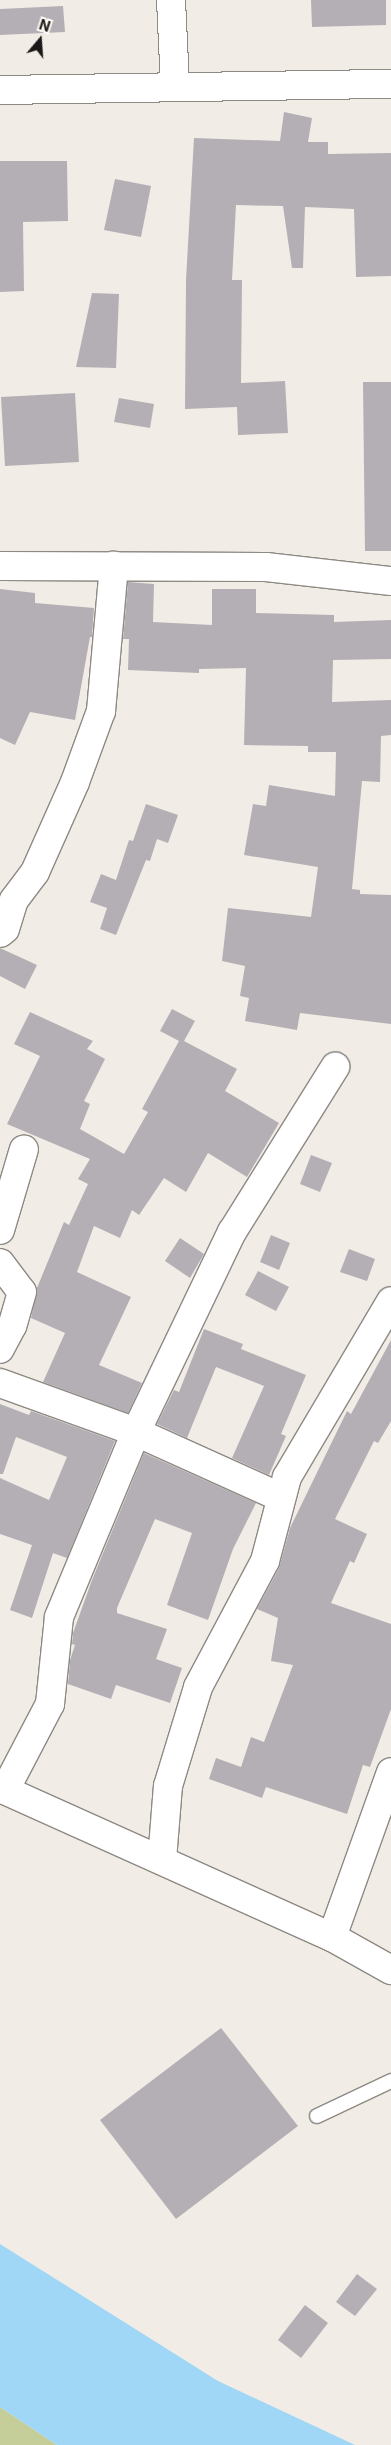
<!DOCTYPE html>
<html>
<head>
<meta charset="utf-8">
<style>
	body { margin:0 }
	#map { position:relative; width:391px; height:2445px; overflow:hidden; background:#f2ece6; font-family:Inter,sans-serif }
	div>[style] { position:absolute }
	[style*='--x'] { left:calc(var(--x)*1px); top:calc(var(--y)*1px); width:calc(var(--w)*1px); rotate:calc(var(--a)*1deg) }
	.green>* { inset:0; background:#c5cd98 }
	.water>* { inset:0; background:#a0d7f6 }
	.building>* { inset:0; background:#b4afb4 }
	.roads { filter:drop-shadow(1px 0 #8d8983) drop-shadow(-1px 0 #8d8983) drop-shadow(0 1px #8d8983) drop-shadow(0 -1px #8d8983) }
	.service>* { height:14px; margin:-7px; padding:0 7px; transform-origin:7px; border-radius:7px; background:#fff }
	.minor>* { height:28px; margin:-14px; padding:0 14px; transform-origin:14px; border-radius:14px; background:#fff }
	.tertiary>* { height:28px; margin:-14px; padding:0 14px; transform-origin:14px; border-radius:14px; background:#fff }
	.trunk>* { height:28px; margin:-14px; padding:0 14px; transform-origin:14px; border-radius:14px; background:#fff }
	span { translate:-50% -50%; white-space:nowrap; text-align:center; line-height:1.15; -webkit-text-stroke:4px #fffaf3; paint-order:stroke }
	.north { position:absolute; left:15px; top:15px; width:50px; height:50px; -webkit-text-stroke:4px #fffaf3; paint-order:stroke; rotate:18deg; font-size:14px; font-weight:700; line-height:20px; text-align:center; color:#191816 }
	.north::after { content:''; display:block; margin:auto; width:18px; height:22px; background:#191816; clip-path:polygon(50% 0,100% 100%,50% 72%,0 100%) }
</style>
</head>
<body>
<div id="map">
	<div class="green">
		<div style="clip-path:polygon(0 2407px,57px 2445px,0 2445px)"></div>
	</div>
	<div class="water">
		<div style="clip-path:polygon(0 2244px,218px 2381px,355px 2445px,57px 2445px,0 2407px)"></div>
	</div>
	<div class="building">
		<div style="clip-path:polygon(311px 0,386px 0,386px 25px,312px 27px)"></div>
		<div style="clip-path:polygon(63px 6px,65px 32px,0 35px,0 9px)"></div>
		<div style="clip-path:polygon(284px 112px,312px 118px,308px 142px,328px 142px,328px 154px,391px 153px,391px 276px,356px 277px,354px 209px,305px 207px,303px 268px,292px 268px,283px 206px,236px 205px,232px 280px,242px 280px,241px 383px,285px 381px,288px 433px,238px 435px,237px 407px,185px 409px,186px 280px,194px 138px,280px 141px)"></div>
		<div style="clip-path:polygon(0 161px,67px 161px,68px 221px,23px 222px,24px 291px,0 292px)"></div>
		<div style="clip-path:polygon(115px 179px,151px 186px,141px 237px,104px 230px)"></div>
		<div style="clip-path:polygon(92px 293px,119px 294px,116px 368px,76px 367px)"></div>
		<div style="clip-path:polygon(363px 382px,391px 382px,391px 551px,365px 551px)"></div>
		<div style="clip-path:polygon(75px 393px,79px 462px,5px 466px,1px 397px)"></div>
		<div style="clip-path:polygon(119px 398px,154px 404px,150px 428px,114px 422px)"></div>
		<div style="clip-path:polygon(128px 582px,154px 584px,153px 622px,212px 625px,212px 589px,256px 589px,256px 613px,334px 615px,334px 622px,391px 620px,391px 659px,333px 660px,332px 702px,391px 700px,391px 735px,381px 736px,380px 782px,362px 781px,352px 889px,360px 890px,360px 894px,391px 895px,391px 1024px,300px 1013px,297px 1030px,245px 1021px,249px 998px,240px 996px,245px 966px,222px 961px,228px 908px,311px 917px,318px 867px,244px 855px,253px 804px,266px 806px,269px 785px,335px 796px,336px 752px,308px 752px,308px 746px,244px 745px,246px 668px,199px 669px,199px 673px,128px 670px,129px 639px,123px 639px)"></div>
		<div style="clip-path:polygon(0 589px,35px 593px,35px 603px,94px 608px,92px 637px,90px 637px,75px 720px,30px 712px,15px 745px,0 738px)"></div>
		<div style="clip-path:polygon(146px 804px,178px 815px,168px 843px,157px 839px,150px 861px,146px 860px,116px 935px,100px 929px,107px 908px,90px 902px,101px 874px,116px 880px,129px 840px,133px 841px)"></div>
		<div style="clip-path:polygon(0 948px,37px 965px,25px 989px,0 976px)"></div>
		<div style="clip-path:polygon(172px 1009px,195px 1021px,184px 1041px,237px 1069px,225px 1091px,279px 1123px,247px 1177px,208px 1153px,186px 1192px,164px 1178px,139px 1215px,132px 1210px,120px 1238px,94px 1226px,77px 1272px,131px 1297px,99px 1365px,142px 1383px,128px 1413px,43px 1382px,65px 1333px,31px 1318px,37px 1288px,64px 1222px,69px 1225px,88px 1184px,78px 1179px,90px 1159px,7px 1124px,40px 1056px,14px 1044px,30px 1012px,93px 1041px,87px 1049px,105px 1059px,84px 1101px,90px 1104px,80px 1129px,124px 1154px,148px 1112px,142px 1109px,179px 1041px,160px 1031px)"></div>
		<div style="clip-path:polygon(311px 1155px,332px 1163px,320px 1192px,300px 1184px)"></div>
		<div style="clip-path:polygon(271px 1235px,290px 1243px,279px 1270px,260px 1262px)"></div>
		<div style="clip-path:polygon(180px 1238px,204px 1254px,190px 1278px,165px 1261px)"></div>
		<div style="clip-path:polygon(349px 1249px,375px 1259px,367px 1281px,340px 1272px)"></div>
		<div style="clip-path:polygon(258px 1271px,289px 1287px,276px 1311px,245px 1295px)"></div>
		<div style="clip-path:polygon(204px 1329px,243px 1344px,241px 1349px,306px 1375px,281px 1434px,286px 1436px,269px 1475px,232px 1458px,264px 1386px,216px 1367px,187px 1438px,157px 1424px,174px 1390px,179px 1392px)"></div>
		<div style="clip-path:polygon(391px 1340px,391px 1421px,378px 1443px,374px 1441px,335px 1519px,367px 1534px,354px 1563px,350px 1561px,331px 1603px,391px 1624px,391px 1709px,370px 1767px,363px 1765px,347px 1814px,266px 1787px,262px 1798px,209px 1779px,216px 1758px,241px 1767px,251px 1737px,264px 1742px,293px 1665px,271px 1661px,278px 1618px,257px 1609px,279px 1568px,290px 1528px,347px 1411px,351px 1414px)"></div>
		<div style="clip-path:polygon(0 1404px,29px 1415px,31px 1411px,115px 1441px,67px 1558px,53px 1553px,32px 1618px,10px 1610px,32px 1545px,0 1534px,0 1478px,49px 1500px,67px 1457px,16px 1437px,3px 1474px,0 1474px)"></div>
		<div style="clip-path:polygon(144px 1453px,256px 1503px,233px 1549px,208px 1620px,167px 1605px,192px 1533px,155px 1519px,117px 1608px,117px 1613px,167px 1629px,156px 1659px,182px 1668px,170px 1703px,116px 1685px,111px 1699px,68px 1684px,70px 1660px,75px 1645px,72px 1644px,73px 1633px,92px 1580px)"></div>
		<div style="clip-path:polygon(221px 2028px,298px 2126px,176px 2219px,100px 2120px)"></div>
		<div style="clip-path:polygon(357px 2274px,377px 2289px,355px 2316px,336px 2302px)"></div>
		<div style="clip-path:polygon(305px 2305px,328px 2323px,301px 2358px,278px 2340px)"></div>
	</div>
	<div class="roads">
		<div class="service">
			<div style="--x:317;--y:2116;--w:82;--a:-25.3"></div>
		</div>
		<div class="minor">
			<div style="--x:171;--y:0;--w:86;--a:87.3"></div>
			<div style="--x:0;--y:566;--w:266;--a:0.2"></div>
			<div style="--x:266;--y:567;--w:126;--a:6.4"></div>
			<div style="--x:0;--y:933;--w:6;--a:-39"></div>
			<div style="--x:5;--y:929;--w:30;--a:-73"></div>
			<div style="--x:14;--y:900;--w:35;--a:-53"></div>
			<div style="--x:35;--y:872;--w:98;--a:-66"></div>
			<div style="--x:75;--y:782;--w:76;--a:-69.9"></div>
			<div style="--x:101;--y:711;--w:146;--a:-84.9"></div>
			<div style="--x:0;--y:1230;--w:84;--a:-73.5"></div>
			<div style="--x:0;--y:1263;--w:36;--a:53"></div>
			<div style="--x:22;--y:1292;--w:35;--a:106"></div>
			<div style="--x:12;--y:1326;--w:26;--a:118"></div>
			<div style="--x:0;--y:1383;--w:145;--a:19.8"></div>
			<div style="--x:136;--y:1432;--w:158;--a:24.3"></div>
			<div style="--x:5;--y:1790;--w:97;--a:-62.4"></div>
			<div style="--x:50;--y:1704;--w:87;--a:-84.1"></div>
			<div style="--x:59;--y:1617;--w:200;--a:-67.4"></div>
			<div style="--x:136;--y:1432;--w:222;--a:-64.4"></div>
			<div style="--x:232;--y:1232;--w:195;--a:-58"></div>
			<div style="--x:162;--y:1860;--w:74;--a:-85.4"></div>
			<div style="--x:168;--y:1786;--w:103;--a:-73.1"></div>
			<div style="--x:198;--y:1687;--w:143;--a:-62"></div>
			<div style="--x:265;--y:1561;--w:87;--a:-75.3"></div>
			<div style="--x:287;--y:1477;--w:204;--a:-59.4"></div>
			<div style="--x:332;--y:1937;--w:175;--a:-70.3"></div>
		</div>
		<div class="tertiary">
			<div style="--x:0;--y:90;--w:391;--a:-0.9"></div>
		</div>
		<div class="trunk">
			<div style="--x:0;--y:1788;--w:364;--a:24.2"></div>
			<div style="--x:332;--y:1937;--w:68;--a:29.2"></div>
		</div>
	</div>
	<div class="north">N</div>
</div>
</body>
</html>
